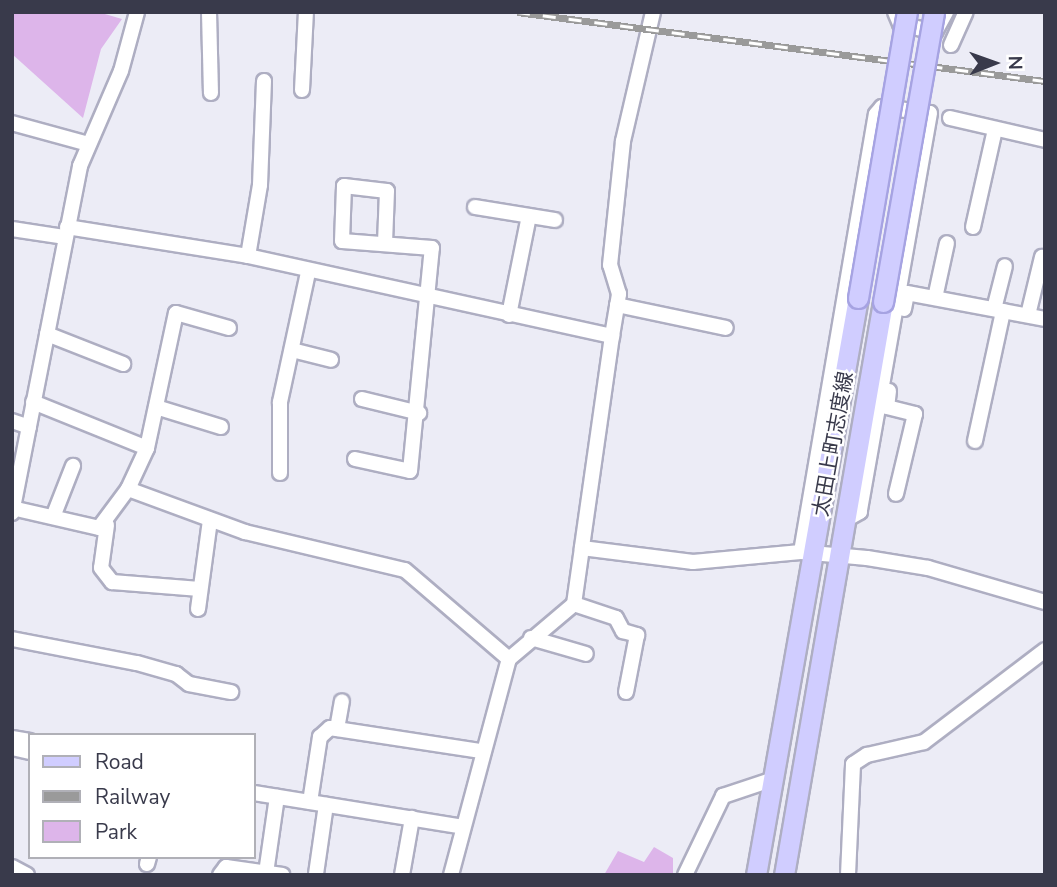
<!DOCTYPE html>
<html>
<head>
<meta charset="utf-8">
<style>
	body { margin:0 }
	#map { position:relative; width:1057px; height:887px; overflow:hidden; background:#ececf6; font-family:"Nunito Sans","Noto Sans JP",sans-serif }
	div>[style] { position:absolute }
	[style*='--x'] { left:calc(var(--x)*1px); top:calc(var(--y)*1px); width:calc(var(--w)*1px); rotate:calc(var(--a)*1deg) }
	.green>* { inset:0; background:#ddb5ea }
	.roads { filter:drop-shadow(2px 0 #aeaec2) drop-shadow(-2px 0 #aeaec2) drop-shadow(0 2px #aeaec2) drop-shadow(0 -2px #aeaec2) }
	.street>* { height:14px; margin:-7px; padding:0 7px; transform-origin:7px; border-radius:7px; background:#fff }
	.secondary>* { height:19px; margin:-9.5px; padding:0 9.5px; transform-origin:9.5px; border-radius:9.5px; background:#d0cdff }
	.rail>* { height:7px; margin-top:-3.5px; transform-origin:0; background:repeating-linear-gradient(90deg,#fff 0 13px,#9a9a9a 0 26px); box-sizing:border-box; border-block:2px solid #9a9a9a }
	.bridges { filter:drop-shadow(2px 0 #a6a3e2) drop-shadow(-2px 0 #a6a3e2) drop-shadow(0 2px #a6a3e2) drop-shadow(0 -2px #a6a3e2) }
	.secondary-bridge>* { height:19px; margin:-9.5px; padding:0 9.5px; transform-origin:9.5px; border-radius:9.5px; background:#d0cdff }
	span { translate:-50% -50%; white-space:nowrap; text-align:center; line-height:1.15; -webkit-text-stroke:5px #fff; paint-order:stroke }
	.street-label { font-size:21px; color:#393a4b }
	.frame { position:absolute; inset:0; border:14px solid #393a4b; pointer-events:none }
	.legend { position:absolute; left:28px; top:733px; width:228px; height:126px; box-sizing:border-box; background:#fff; border:2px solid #b0b0b7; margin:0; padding:9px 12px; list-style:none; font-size:21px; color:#393a4b }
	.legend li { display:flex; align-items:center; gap:14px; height:35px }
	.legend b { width:35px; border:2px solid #b0b0b7 }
	.north { position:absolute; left:959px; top:28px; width:70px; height:70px; -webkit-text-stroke:5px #fff; paint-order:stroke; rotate:89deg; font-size:19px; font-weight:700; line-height:28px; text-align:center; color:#393a4b }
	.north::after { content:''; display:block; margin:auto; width:24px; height:32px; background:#393a4b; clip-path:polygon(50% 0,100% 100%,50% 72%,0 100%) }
</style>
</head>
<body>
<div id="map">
	<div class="green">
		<div style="clip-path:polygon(12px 12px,98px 12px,122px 19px,101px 49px,83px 118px,12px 54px)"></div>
		<div style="clip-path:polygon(654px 847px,673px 858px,673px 875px,604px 875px,618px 851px,644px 862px)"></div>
	</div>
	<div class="roads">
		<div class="street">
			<div style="--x:209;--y:12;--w:81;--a:88.6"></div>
			<div style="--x:895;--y:12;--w:13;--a:67"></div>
			<div style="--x:900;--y:24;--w:36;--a:13"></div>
			<div style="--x:935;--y:32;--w:23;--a:-61"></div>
			<div style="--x:951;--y:45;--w:36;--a:-66"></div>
			<div style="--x:302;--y:90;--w:78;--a:-87.1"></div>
			<div style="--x:950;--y:118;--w:98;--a:13"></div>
			<div style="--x:12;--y:123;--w:79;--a:15.4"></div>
			<div style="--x:475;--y:207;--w:81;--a:9.2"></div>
			<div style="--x:67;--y:227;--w:183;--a:9.1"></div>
			<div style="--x:248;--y:256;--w:373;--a:12.4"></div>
			<div style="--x:612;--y:336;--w:214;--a:98.1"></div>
			<div style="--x:582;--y:548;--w:112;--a:7.2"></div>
			<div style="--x:693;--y:562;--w:108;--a:-5.3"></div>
			<div style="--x:801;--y:552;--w:66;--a:5.2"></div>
			<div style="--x:867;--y:558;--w:62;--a:9.3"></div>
			<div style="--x:928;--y:568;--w:122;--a:16.2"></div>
			<div style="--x:973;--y:227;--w:100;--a:-77.3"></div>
			<div style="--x:12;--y:229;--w:54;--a:8.6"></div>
			<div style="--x:248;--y:256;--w:72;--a:-80.4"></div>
			<div style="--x:260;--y:185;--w:104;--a:-87.8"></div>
			<div style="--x:935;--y:298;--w:56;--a:-77.7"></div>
			<div style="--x:617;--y:305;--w:111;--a:11.9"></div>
			<div style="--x:904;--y:309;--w:16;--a:-79"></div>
			<div style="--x:907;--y:293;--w:140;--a:10.7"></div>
			<div style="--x:994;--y:309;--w:44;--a:-75.7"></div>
			<div style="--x:509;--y:315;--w:101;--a:-78.6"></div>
			<div style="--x:1028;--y:315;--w:60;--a:-76.4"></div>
			<div style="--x:47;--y:334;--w:82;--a:21.5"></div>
			<div style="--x:612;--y:336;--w:43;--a:-80.5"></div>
			<div style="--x:619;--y:294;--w:30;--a:-107"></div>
			<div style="--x:610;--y:265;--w:125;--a:-84"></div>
			<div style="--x:623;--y:141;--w:132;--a:-76.9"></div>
			<div style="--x:296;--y:351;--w:36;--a:14"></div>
			<div style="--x:889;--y:391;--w:16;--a:97"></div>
			<div style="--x:887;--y:407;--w:29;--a:14"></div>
			<div style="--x:915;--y:414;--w:82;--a:103.4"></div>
			<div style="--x:362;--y:399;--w:59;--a:13.8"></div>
			<div style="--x:33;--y:402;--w:123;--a:22"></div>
			<div style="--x:156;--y:407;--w:68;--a:17.1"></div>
			<div style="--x:12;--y:421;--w:18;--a:19"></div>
			<div style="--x:975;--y:441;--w:133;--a:-77.8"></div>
			<div style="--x:355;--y:459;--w:56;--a:12.3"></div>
			<div style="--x:410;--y:471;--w:224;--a:-84.4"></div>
			<div style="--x:432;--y:248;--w:90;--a:-175.6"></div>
			<div style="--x:342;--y:241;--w:55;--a:-87.9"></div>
			<div style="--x:344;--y:186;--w:43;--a:6.6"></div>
			<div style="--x:387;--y:191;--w:51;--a:92.2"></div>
			<div style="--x:280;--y:473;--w:71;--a:-90"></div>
			<div style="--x:280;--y:402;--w:133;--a:-77.8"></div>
			<div style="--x:128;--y:489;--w:45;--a:-65.1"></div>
			<div style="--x:147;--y:448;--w:138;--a:-77.9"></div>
			<div style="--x:176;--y:313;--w:55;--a:15.8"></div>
			<div style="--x:12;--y:508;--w:89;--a:12.9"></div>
			<div style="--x:99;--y:528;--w:49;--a:-53.4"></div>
			<div style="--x:128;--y:489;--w:125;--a:20.2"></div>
			<div style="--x:245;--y:532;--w:164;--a:13.4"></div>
			<div style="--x:405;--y:570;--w:137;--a:40.6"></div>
			<div style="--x:12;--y:513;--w:354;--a:-78.9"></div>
			<div style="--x:80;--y:166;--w:103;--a:-66.7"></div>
			<div style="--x:121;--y:71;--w:61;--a:-74.8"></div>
			<div style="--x:53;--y:517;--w:55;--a:-68.6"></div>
			<div style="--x:107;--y:525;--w:43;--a:97.9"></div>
			<div style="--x:101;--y:568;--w:18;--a:52"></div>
			<div style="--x:112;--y:582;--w:88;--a:4.5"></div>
			<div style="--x:801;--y:552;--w:444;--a:-80.3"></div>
			<div style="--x:876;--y:114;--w:9;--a:-49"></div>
			<div style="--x:882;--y:107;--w:48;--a:7.1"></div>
			<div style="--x:930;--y:113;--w:405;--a:100"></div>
			<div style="--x:860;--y:512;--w:18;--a:151"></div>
			<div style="--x:574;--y:604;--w:44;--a:18.4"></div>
			<div style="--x:616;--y:618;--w:15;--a:62"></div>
			<div style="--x:623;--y:631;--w:15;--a:16"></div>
			<div style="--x:637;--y:635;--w:58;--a:100.9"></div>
			<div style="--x:198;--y:609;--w:90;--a:-82.3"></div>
			<div style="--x:531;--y:638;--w:57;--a:16.2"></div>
			<div style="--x:12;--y:639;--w:127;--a:10.9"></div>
			<div style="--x:137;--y:663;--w:41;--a:15.8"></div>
			<div style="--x:176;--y:674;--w:16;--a:38"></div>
			<div style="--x:189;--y:684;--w:43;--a:10.8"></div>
			<div style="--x:337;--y:729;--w:28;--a:-80"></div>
			<div style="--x:12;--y:738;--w:18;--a:9"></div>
			<div style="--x:12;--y:748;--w:18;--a:13"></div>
			<div style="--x:254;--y:793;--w:212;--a:9.2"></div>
			<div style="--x:310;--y:802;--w:66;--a:-81.3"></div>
			<div style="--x:320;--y:737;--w:13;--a:-42"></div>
			<div style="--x:330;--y:728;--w:153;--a:8.7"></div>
			<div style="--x:147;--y:864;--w:7;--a:-74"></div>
			<div style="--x:12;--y:867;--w:17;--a:28"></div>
			<div style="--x:266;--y:873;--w:77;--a:-81.8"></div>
			<div style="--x:316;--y:874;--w:70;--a:-81.8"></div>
			<div style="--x:220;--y:875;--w:10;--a:-53"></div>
			<div style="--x:226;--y:867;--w:57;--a:8.1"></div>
			<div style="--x:402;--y:875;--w:58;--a:-80"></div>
			<div style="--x:451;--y:875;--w:224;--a:-75"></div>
			<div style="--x:509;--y:659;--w:85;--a:-40.2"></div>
			<div style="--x:574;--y:604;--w:57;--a:-81.9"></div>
			<div style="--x:685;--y:875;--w:88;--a:-64.3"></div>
			<div style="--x:723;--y:796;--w:54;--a:-18.4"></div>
			<div style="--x:848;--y:875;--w:111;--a:-87.4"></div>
			<div style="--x:853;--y:764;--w:17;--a:-33"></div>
			<div style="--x:867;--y:755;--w:58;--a:-12.8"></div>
			<div style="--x:924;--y:742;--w:152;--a:-37.2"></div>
		</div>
		<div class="secondary">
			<div style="--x:756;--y:875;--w:586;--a:-79.98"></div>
			<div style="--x:784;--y:875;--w:581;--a:-80.2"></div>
		</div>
	</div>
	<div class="rail">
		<div style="--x:517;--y:12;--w:532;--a:7.45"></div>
	</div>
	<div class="bridges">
		<div class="secondary-bridge">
			<div style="--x:858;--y:298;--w:290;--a:-80.3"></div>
			<div style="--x:883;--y:302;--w:294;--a:-80"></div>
		</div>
	</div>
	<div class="street-label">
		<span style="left:833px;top:444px;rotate:-80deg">太田上町志度線</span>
	</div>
	<div class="frame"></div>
	<ul class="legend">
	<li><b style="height:9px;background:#d0cdff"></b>Road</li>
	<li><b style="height:9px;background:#9a9a9a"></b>Railway</li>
	<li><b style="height:19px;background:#ddb5ea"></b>Park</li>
	</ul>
	<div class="north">N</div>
</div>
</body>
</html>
